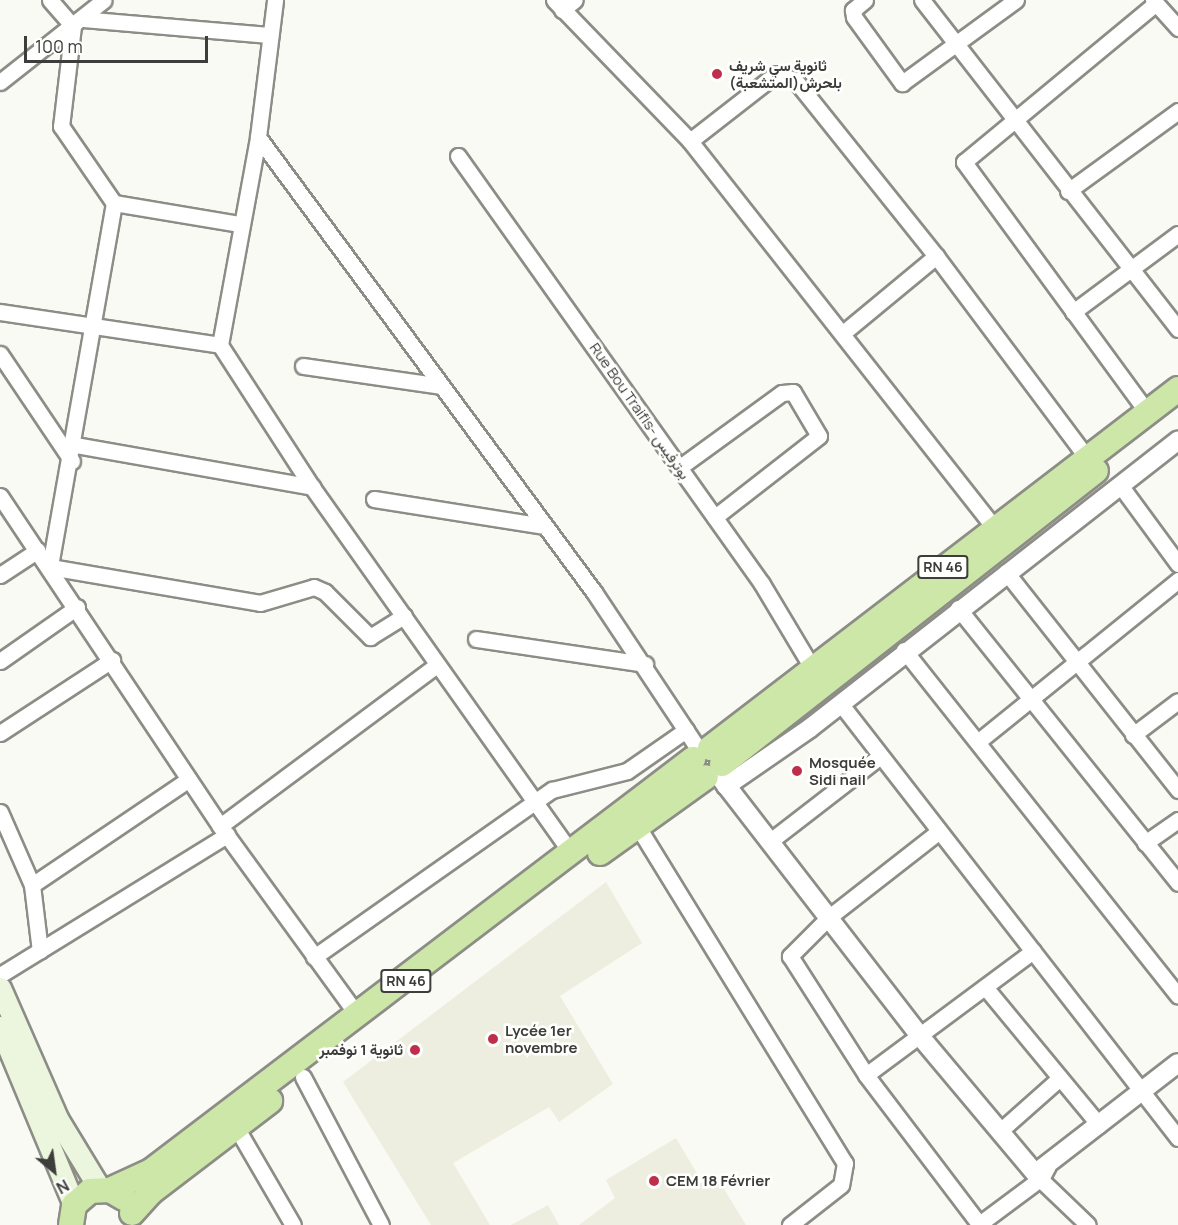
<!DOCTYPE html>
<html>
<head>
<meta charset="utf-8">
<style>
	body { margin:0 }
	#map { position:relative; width:1178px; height:1225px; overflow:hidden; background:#f9faf3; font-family:Manrope,Vazirmatn,sans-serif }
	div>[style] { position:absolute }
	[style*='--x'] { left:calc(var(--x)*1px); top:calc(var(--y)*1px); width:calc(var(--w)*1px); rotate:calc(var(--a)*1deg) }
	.built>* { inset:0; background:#edeee0 }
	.roads { filter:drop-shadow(2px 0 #8d8d87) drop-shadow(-2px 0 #8d8d87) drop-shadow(0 2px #8d8d87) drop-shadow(0 -2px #8d8d87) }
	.minor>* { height:15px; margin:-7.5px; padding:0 7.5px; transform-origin:7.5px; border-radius:7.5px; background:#fff }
	.tertiary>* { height:18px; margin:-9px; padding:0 9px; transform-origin:9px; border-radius:9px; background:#fff }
	.secondary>* { height:21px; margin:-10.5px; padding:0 10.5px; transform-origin:10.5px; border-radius:10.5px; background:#ecf6de }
	.trunk>* { height:24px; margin:-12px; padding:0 12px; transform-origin:12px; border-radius:12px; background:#cce7a8 }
	.dots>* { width:16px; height:16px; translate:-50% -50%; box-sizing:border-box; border:3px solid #fffffe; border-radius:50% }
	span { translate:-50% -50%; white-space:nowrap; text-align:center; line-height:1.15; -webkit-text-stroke:5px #fffffe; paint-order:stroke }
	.shield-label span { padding:2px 4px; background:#fffffe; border:2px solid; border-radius:4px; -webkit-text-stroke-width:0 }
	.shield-label { font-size:14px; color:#3d3d3b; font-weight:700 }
	.poi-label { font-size:15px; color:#3d3d3b; font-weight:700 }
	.left { translate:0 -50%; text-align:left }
	.right { translate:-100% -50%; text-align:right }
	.street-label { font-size:15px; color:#3d3d3b }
	.north { position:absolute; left:24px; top:1141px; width:60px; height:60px; -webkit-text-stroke:4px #fffffe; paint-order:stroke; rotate:151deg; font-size:16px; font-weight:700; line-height:24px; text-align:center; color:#3d3d3b }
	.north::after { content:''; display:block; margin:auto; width:21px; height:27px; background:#3d3d3b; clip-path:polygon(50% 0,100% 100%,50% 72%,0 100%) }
	.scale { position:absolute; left:24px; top:36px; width:184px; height:27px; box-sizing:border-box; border:3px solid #3d3d3b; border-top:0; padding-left:8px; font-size:18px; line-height:21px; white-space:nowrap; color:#3d3d3b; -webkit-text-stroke:4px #fffffe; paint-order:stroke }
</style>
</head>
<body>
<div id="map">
	<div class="built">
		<div style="clip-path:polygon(606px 882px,642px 943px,560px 996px,613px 1084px,559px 1122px,549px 1107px,453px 1163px,490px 1225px,431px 1225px,343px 1082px)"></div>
		<div style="clip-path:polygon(676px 1138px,702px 1182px,715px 1174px,746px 1225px,579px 1225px,615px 1198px,606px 1180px)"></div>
		<div style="clip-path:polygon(548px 1205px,559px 1225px,511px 1225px)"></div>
	</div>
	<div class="roads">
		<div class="minor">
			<div style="--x:50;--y:0;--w:35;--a:49"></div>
			<div style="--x:73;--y:26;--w:101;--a:96.8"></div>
			<div style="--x:61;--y:126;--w:93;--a:55.5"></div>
			<div style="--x:114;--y:203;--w:128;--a:9.5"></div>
			<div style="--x:554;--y:0;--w:196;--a:46"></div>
			<div style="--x:690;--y:141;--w:491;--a:51.8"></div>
			<div style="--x:865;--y:0;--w:16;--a:140"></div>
			<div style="--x:853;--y:10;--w:7;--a:82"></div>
			<div style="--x:854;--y:17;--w:82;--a:54"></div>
			<div style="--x:902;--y:83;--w:141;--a:-36.1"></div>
			<div style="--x:922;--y:0;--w:417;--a:52.1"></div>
			<div style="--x:1153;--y:0;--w:38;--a:48"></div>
			<div style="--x:562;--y:10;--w:16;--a:-38"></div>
			<div style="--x:82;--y:19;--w:189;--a:4.9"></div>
			<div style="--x:0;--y:82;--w:132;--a:-38.3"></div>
			<div style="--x:258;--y:137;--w:566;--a:53.56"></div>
			<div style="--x:594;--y:592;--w:190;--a:56.4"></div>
			<div style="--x:690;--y:141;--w:109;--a:-37.9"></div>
			<div style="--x:776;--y:74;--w:20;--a:18"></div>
			<div style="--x:795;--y:80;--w:226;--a:51.3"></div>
			<div style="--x:936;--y:256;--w:252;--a:53.2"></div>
			<div style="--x:458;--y:156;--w:525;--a:54.61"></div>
			<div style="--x:762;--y:584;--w:101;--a:59.1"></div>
			<div style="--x:1068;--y:191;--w:136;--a:-36"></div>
			<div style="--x:114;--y:203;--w:370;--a:100"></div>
			<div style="--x:50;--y:567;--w:213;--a:9.7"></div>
			<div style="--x:260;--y:603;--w:56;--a:-16.5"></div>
			<div style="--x:314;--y:587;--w:12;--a:24"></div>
			<div style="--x:325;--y:592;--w:64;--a:45"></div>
			<div style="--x:370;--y:637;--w:40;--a:-32"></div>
			<div style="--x:0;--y:312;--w:222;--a:8.5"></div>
			<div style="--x:220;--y:345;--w:169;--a:57.1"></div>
			<div style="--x:312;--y:487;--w:450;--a:54.7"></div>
			<div style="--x:1073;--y:312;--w:131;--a:-36.6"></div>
			<div style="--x:843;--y:333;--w:121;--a:-39.6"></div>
			<div style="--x:220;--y:345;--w:211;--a:-79.6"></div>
			<div style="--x:258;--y:137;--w:138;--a:-82.9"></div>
			<div style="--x:0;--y:354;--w:129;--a:56.1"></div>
			<div style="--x:303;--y:366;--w:140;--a:8.2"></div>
			<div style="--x:1147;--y:412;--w:310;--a:-126.2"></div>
			<div style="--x:964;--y:162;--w:249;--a:-39.6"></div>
			<div style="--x:75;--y:445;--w:241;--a:10"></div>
			<div style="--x:680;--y:467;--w:126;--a:-36"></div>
			<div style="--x:782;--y:393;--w:11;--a:-5"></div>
			<div style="--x:793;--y:392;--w:51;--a:59.4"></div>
			<div style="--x:819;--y:436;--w:132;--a:142.1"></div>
			<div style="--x:1120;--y:485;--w:98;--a:53.7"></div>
			<div style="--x:0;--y:496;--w:397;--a:56.3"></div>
			<div style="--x:220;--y:826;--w:236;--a:54"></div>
			<div style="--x:374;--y:499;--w:173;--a:9"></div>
			<div style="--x:1006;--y:572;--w:278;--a:51.7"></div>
			<div style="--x:0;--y:575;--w:45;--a:-33.3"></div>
			<div style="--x:958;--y:608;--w:352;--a:51.3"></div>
			<div style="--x:476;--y:639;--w:171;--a:8.4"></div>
			<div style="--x:904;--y:650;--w:441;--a:51.6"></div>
			<div style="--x:0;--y:661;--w:94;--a:-35"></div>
			<div style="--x:840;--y:703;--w:551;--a:52.15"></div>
			<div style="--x:0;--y:733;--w:134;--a:-33.1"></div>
			<div style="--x:1133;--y:735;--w:56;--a:-37.1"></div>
			<div style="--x:980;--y:740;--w:255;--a:-38.9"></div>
			<div style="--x:0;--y:812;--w:80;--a:66.3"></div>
			<div style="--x:32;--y:885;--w:66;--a:83.1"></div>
			<div style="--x:220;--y:826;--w:270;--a:-36.6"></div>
			<div style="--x:638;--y:827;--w:395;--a:58.4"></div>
			<div style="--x:845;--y:1163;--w:22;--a:100"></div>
			<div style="--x:841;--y:1185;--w:65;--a:141.9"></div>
			<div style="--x:938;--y:832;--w:140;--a:142"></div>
			<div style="--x:828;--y:918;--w:54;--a:135"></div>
			<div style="--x:790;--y:956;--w:141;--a:57.4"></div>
			<div style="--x:866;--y:1075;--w:188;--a:52.8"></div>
			<div style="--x:769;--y:842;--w:139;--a:-37.7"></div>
			<div style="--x:1145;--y:843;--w:40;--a:-34.9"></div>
			<div style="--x:32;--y:885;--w:189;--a:-34"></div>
			<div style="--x:314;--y:957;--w:291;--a:-35.1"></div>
			<div style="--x:552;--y:790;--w:77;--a:-14.2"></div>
			<div style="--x:627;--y:771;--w:72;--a:-34.8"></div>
			<div style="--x:0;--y:975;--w:267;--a:-31.7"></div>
			<div style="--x:985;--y:987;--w:179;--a:50.4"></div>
			<div style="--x:866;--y:1075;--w:208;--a:-36.6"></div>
			<div style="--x:303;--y:1077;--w:167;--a:62.2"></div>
			<div style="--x:236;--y:1127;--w:113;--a:59.8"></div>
			<div style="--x:1000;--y:1131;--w:80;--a:-41.5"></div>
			<div style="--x:978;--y:1225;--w:77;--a:-36.6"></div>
			<div style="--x:1040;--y:1179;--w:66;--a:43.8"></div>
		</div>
		<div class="tertiary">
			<div style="--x:719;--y:776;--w:327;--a:52.3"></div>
			<div style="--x:919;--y:1035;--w:188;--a:50"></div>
			<div style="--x:1040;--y:1179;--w:15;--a:-62"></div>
			<div style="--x:726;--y:786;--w:102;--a:-34.6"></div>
			<div style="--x:810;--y:728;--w:467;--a:-38"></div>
			<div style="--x:1037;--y:1172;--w:178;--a:-37.7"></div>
		</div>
		<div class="secondary">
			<div style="--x:0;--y:988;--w:144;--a:66.3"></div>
			<div style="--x:58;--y:1120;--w:81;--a:58.7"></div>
			<div style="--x:0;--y:1027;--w:193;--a:67.4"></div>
		</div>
		<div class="trunk">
			<div style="--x:710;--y:748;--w:590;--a:-37.49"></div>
			<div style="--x:722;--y:764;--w:475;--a:-38.1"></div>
			<div style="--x:600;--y:853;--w:130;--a:-35.6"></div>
			<div style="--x:110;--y:1190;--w:45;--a:-24.9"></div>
			<div style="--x:151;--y:1171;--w:681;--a:-37.24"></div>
			<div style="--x:132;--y:1213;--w:28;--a:-48"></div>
			<div style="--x:151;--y:1192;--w:150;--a:-37.4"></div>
			<div style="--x:71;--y:1225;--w:20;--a:-81"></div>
			<div style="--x:74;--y:1205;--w:21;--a:-41"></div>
			<div style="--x:90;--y:1191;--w:20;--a:-3"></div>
			<div style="--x:110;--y:1190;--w:16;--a:30"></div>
		</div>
	</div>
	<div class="dots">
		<div style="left:717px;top:74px;background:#bf2f4c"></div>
		<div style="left:797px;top:771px;background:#bf2f4c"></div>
		<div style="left:493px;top:1039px;background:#bf2f4c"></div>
		<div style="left:415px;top:1050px;background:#bf2f4c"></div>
		<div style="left:654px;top:1181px;background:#bf2f4c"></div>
	</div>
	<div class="shield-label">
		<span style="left:943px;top:567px">RN 46</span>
		<span style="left:406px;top:981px">RN 46</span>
	</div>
	<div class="poi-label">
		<span class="left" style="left:729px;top:74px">ثانوية سي شريف<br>بلحرش(المتشعبة)</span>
		<span class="left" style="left:809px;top:771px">Mosquée<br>Sidi nail</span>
		<span class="left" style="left:505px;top:1039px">Lycée 1er<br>novembre</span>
		<span class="right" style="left:403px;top:1050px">ثانوية 1 نوفمبر</span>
		<span class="left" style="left:666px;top:1181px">CEM 18 Février</span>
	</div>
	<div class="street-label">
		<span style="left:640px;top:411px;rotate:55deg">Rue Bou Traifis- بوترفيس</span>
	</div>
	<div class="north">N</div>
	<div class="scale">100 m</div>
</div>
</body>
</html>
